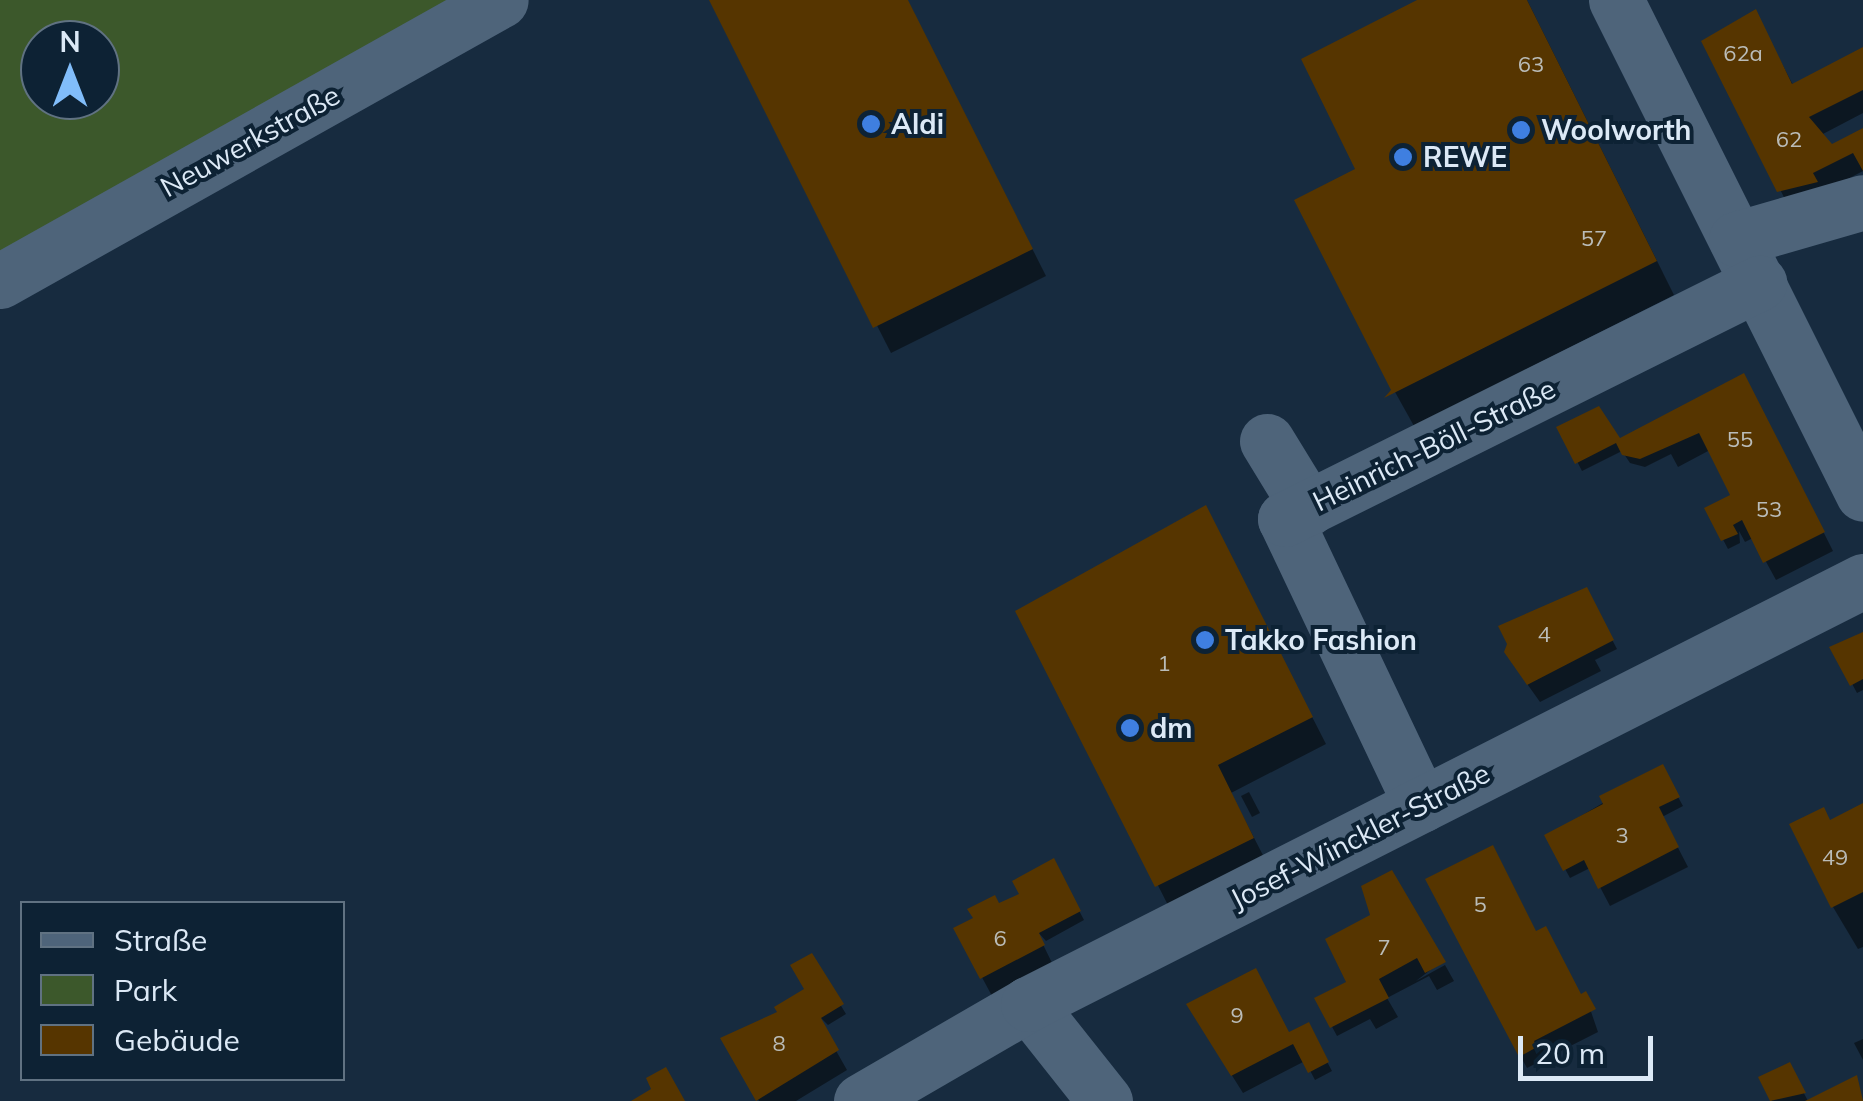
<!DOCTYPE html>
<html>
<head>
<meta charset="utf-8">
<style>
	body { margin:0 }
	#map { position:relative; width:1863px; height:1101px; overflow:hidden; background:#172b3f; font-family:Mulish,sans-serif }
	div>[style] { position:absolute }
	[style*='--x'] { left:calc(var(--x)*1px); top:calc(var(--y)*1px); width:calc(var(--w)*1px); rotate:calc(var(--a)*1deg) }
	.green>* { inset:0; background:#3c582b }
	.shadow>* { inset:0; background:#0007 }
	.building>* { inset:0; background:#563500 }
	.minor>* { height:55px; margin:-27.5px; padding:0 27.5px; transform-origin:27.5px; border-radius:27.5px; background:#4e647a }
	.dots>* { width:28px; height:28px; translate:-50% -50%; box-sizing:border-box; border:5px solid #0d2234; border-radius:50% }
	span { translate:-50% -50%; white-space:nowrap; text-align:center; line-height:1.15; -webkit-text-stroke:8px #0d2234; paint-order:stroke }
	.number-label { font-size:22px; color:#babcb8 }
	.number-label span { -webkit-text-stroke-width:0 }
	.poi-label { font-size:28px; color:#dce9f6; font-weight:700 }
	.left { translate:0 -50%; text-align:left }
	.street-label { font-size:28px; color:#dce9f6 }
	.legend { position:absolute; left:20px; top:901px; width:325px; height:180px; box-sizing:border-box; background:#0d2234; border:2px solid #607282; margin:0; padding:12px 18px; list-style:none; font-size:30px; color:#dce9f6 }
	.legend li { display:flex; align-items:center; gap:20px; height:50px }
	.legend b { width:50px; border:2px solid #607282 }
	.north { position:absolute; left:20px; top:20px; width:100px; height:100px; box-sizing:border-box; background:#0d2234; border:2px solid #607282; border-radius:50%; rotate:0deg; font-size:28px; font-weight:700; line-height:40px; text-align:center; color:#dce9f6 }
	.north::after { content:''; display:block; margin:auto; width:35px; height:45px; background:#81bdfa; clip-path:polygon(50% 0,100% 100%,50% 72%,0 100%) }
	.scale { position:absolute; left:1518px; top:1036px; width:135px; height:45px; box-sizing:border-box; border:5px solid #dce9f6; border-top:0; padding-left:12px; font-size:30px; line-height:35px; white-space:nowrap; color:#dce9f6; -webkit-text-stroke:8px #0d2234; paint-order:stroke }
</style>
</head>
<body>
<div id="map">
	<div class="green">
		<div style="clip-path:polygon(evenodd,0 0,501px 0,0 281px,0 0,40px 40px,100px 40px,100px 100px,40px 100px,40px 40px)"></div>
	</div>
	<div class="shadow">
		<div style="clip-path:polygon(711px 0,907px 0,1046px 276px,891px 353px)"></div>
		<div style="clip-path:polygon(1423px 0,1527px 0,1674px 295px,1414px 426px,1395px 392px,1359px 170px)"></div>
		<div style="clip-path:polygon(1755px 12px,1793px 85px,1863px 50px,1863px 113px,1821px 135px,1831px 147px,1863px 130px,1863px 171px,1790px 209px,1704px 41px)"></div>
		<div style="clip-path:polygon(1754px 394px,1833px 551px,1776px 580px,1753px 538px,1745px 542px,1739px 531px,1740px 543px,1728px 549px,1707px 509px,1733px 496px,1710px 450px,1678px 467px,1671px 454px,1645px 467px,1630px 463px,1622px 451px,1582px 471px,1560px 428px,1620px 441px)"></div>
		<div style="clip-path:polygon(1205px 508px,1326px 744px,1231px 793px,1268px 865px,1172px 913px,1019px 612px)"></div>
		<div style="clip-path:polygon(1586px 590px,1617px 649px,1595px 660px,1601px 671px,1540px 702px,1518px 671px)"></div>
		<div style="clip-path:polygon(1863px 634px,1863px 690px,1857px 693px,1833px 648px)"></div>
		<div style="clip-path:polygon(1662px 768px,1683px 806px,1662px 817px,1688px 867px,1610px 906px,1590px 868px,1570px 878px,1547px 836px)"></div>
		<div style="clip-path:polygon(1249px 792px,1260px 813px,1252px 817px,1241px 796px)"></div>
		<div style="clip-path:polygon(1863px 806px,1863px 947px,1858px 949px,1833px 907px,1830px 822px)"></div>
		<div style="clip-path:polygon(1053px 861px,1084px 920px,1046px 941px,1036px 930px,1053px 965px,992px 996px,956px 929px,999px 906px,1031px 912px)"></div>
		<div style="clip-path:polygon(1536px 934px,1581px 997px,1585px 994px,1598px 1032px,1527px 1068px,1517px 1050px)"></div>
		<div style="clip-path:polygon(1328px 940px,1442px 961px,1416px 981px,1445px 965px,1454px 981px,1437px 990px,1429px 976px,1387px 998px,1398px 1017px,1376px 1029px,1370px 1019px,1337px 1036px,1317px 999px,1360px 1012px)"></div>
		<div style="clip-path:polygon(811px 956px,846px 1014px,828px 1025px,813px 1010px,847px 1070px,796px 1101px,759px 1101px,723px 1039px,780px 1013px,807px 990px)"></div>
		<div style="clip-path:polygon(1199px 1023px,1289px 1035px,1308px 1026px,1332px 1071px,1315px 1080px,1305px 1061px,1243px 1093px)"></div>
		<div style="clip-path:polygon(1863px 1039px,1863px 1060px,1854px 1043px)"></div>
		<div style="clip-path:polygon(1789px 1065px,1808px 1101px,1772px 1101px,1761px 1079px)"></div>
	</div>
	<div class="building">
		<div style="clip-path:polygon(709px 0,908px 0,1033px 249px,873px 328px)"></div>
		<div style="clip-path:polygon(1417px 0,1527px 0,1657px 261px,1384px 398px,1391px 390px,1294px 200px,1355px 169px,1301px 59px)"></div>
		<div style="clip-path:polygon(1756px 9px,1792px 84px,1863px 47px,1863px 90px,1809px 117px,1832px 144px,1863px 128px,1863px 171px,1853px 153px,1813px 173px,1818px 182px,1777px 192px,1701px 41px)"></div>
		<div style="clip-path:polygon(1744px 373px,1825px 532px,1763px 563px,1742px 520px,1733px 525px,1738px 534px,1721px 541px,1704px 508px,1730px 495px,1699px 433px,1640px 459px,1622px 455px,1616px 443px,1575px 464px,1556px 427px,1599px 406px,1620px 438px)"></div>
		<div style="clip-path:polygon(1206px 505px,1313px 717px,1218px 765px,1254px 838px,1155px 887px,1015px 611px)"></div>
		<div style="clip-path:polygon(1587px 587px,1614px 640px,1527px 685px,1504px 652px,1507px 644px,1498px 626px)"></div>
		<div style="clip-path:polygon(1863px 632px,1863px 679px,1850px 686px,1829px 647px)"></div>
		<div style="clip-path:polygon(1663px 764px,1680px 797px,1659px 807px,1679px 847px,1598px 889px,1584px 860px,1563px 871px,1544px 835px,1603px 804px,1599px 796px)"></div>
		<div style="clip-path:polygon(1863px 803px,1863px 892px,1831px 908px,1789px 824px,1824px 807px,1830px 820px)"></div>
		<div style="clip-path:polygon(1493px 845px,1536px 931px,1546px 926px,1581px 994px,1586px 991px,1596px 1009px,1534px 1041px,1537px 1047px,1519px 1057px,1425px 879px)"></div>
		<div style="clip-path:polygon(1054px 858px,1081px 911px,1039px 933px,1045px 945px,980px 979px,953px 928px,973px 918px,967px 909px,995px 895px,999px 903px,1019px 894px,1012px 881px)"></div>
		<div style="clip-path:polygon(1392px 870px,1446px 962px,1425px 973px,1417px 958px,1379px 979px,1389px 998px,1330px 1028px,1314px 998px,1346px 982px,1325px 939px,1370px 915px,1361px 886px)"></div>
		<div style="clip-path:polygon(812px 953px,844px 1004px,821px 1018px,839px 1050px,756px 1101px,720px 1038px,777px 1012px,774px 1007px,804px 989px,790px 965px)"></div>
		<div style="clip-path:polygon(1256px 968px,1289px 1032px,1309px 1022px,1329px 1062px,1308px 1073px,1293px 1044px,1231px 1076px,1186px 1004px)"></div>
		<div style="clip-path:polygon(1790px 1062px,1806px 1093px,1770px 1101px,1758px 1077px)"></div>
		<div style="clip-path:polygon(666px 1067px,685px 1101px,631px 1101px,651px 1089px,646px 1078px)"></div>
		<div style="clip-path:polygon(1857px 1075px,1863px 1101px,1805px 1101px)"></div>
	</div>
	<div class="minor">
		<div style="--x:1616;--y:0;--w:552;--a:63.43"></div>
		<div style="--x:1736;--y:239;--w:132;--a:-16.2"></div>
		<div style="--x:0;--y:281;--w:574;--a:-29.29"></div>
		<div style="--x:1267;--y:441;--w:79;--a:58.5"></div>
		<div style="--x:1421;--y:805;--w:317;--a:-115.4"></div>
		<div style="--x:1285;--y:519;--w:530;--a:-26.47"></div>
		<div style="--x:1028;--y:1004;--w:124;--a:51.6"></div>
		<div style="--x:861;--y:1101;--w:193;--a:-30.1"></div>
		<div style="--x:1028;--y:1004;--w:936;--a:-26.87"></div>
	</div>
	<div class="dots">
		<div style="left:871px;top:124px;background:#3f7fe0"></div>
		<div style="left:1521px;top:130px;background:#3f7fe0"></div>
		<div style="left:1403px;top:157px;background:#3f7fe0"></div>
		<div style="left:1205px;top:640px;background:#3f7fe0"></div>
		<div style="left:1130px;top:728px;background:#3f7fe0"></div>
	</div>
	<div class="number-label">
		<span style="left:1743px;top:54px">62a</span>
		<span style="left:1531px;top:65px">63</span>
		<span style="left:1789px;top:140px">62</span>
		<span style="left:1594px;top:239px">57</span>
		<span style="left:1740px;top:440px">55</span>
		<span style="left:1769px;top:510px">53</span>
		<span style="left:1544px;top:635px">4</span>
		<span style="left:1164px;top:664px">1</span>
		<span style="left:1622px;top:836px">3</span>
		<span style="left:1835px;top:858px">49</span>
		<span style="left:1480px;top:905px">5</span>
		<span style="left:1000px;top:939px">6</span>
		<span style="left:1384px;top:948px">7</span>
		<span style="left:1237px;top:1016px">9</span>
		<span style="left:779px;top:1044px">8</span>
	</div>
	<div class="poi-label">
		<span class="left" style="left:891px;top:124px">Aldi</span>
		<span class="left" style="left:1541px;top:130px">Woolworth</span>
		<span class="left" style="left:1423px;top:157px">REWE</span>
		<span class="left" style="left:1225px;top:640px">Takko Fashion</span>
		<span class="left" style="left:1150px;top:728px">dm</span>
	</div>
	<div class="street-label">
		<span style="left:250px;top:141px;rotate:-29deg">Neuwerkstraße</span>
		<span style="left:1434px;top:445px;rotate:-26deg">Heinrich-Böll-Straße</span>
		<span style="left:1360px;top:836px;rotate:-27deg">Josef-Winckler-Straße</span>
	</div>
	<ul class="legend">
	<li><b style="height:12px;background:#4e647a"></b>Straße</li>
	<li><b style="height:28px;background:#3c582b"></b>Park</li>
	<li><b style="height:28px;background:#563500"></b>Gebäude</li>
	</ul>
	<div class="north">N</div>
	<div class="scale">20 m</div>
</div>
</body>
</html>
